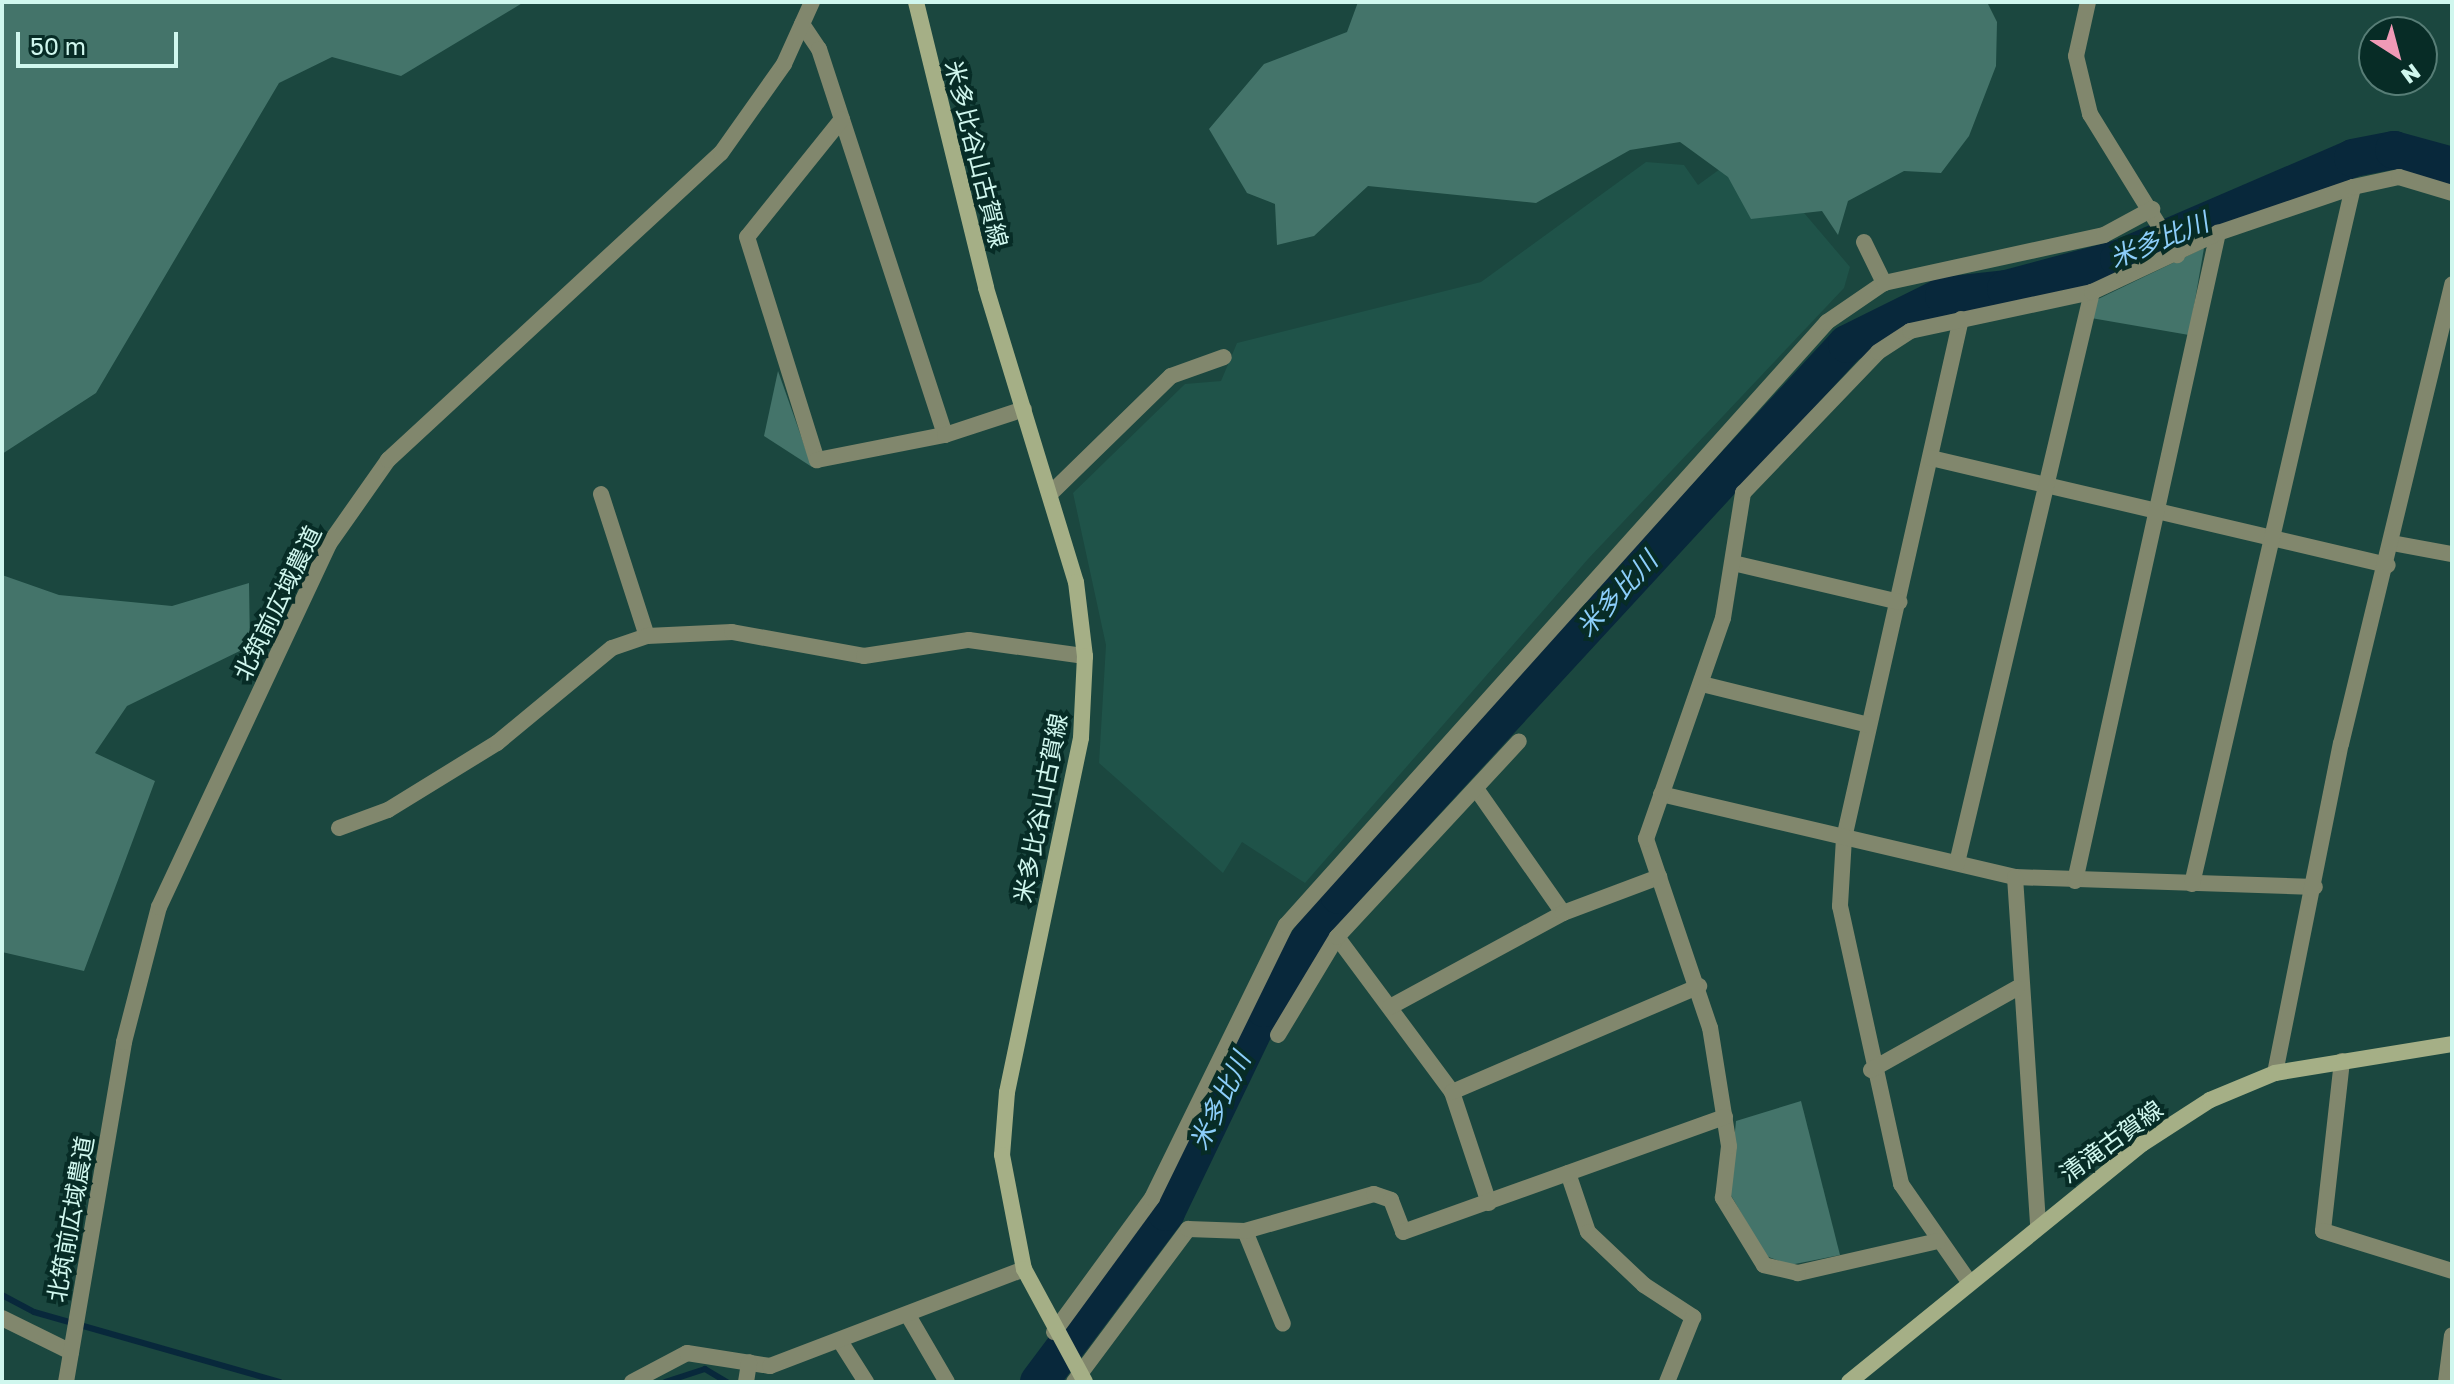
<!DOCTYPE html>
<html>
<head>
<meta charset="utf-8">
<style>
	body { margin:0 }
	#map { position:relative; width:2454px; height:1384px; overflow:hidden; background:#1b473f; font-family:"Golos Text","Noto Sans JP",sans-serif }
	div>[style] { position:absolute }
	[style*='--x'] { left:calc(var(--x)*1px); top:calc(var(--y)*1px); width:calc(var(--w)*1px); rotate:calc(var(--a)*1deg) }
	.built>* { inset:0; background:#1f5349 }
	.green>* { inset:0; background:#44746a }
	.stream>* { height:6px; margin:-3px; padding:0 3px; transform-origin:3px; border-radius:3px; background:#08283b }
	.river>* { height:38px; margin:-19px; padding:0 19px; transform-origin:19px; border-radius:19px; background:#08283b }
	.minor>* { height:16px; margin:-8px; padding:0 8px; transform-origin:8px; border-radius:8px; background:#81876d }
	.tertiary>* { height:16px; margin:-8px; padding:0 8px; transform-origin:8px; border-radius:8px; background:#81876d }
	.secondary>* { height:16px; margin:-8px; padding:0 8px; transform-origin:8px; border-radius:8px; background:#a5af86 }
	span { translate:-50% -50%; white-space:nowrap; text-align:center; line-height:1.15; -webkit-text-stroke:8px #072c26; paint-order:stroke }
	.street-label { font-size:24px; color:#d0f7ee }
	.water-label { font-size:26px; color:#8ccefa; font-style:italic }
	.frame { position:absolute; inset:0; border:4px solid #d0f7ee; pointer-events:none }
	.north { position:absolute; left:2358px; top:16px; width:80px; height:80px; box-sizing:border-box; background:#072c26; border:2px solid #577d76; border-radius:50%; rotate:144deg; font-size:22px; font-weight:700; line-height:32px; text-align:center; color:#d0f7ee }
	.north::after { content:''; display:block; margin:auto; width:28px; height:36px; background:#f09ab6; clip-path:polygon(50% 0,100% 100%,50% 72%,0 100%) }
	.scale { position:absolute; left:16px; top:32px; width:162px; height:36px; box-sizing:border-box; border:4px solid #d0f7ee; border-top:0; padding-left:10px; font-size:24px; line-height:28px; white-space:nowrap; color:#d0f7ee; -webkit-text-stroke:6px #072c26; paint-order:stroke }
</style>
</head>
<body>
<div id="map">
	<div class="built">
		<div style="clip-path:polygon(1749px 148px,1850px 267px,1844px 288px,1588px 559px,1305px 883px,1242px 842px,1223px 873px,1099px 763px,1106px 645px,1073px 493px,1185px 384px,1221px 381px,1237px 343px,1481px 282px,1646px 162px,1684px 165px,1698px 185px)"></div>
	</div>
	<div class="green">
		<div style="clip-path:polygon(2px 2px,524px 2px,401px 76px,332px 57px,279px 83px,96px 393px,2px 454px)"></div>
		<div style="clip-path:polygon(1358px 2px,1987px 2px,1997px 22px,1996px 66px,1969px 136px,1941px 173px,1904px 171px,1848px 201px,1838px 235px,1822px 211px,1751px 219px,1728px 177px,1680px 142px,1630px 150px,1536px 203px,1368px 186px,1314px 236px,1277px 245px,1275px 204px,1247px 193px,1209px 129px,1264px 64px,1347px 32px)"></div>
		<div style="clip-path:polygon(2204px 248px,2189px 335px,2091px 318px,2096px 300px)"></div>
		<div style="clip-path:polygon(778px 371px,812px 467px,764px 436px)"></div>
		<div style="clip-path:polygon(2px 575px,59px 595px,172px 606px,249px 583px,250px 646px,127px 706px,95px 753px,155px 781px,84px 971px,2px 952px)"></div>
		<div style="clip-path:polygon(1801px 1101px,1840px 1255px,1790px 1265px,1766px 1256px,1729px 1192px,1736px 1121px)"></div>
	</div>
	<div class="stream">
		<div style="--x:2;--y:1295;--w:36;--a:28"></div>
		<div style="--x:34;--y:1312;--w:256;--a:15.9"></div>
		<div style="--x:665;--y:1382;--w:42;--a:-18"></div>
		<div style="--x:705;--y:1369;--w:26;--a:31"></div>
	</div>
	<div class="river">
		<div style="--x:1039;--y:1382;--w:212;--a:-53.2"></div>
		<div style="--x:1166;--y:1212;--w:226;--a:-64.3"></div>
		<div style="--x:1264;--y:1008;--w:136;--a:-56.4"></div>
		<div style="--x:1339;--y:895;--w:749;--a:-47.33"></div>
		<div style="--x:1847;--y:344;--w:108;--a:-26.3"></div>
		<div style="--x:1944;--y:296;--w:62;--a:-6.4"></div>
		<div style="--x:2006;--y:289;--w:117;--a:-14.9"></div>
		<div style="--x:2119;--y:259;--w:255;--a:-23.3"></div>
		<div style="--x:2353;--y:158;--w:42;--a:-11"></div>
		<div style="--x:2394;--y:150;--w:60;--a:15.4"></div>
	</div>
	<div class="minor">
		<div style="--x:2088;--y:2;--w:55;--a:102.5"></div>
		<div style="--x:2076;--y:56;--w:60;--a:76.4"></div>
		<div style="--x:2090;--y:114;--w:166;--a:58.3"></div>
		<div style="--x:802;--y:24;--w:30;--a:56"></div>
		<div style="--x:819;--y:49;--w:406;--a:71.9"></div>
		<div style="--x:842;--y:119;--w:151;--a:128.8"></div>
		<div style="--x:747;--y:237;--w:234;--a:72.6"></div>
		<div style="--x:817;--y:460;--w:130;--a:-11.1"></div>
		<div style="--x:945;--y:435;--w:83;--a:-18.2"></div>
		<div style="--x:1864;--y:242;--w:46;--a:64"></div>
		<div style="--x:1961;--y:319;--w:532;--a:102.7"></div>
		<div style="--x:1844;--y:838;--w:68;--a:93.4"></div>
		<div style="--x:1840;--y:906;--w:285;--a:77.6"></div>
		<div style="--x:1901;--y:1184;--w:119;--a:55.2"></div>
		<div style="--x:1931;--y:458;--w:469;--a:13.2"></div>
		<div style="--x:601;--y:494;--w:149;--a:72.1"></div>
		<div style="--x:1050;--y:494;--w:169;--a:-44.3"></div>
		<div style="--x:1171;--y:376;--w:56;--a:-19.7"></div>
		<div style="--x:2392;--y:543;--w:61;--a:10.4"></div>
		<div style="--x:1733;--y:563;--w:171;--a:13.2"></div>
		<div style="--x:1702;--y:684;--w:172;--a:13.8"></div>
		<div style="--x:1477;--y:790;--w:150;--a:55"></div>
		<div style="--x:1661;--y:794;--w:364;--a:13.2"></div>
		<div style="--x:2015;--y:877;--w:300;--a:1.9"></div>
		<div style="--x:339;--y:828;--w:52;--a:-20.2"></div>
		<div style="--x:388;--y:810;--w:128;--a:-31.6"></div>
		<div style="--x:497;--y:743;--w:149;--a:-39.6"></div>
		<div style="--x:612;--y:648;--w:37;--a:-19"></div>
		<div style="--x:647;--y:636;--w:85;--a:-2.7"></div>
		<div style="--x:732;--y:632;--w:134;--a:10.3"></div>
		<div style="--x:864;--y:656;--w:106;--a:-8.7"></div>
		<div style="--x:969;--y:640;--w:117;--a:7.9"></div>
		<div style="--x:1957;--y:863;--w:587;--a:-76.7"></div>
		<div style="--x:2015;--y:877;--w:349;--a:86.2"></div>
		<div style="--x:2075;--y:881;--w:664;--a:-77.56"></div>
		<div style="--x:2192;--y:884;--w:715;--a:-76.99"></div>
		<div style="--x:1337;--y:937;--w:193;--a:53.4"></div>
		<div style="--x:1452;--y:1092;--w:117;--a:71.6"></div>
		<div style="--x:1390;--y:1007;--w:197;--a:-28.5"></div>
		<div style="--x:1563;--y:913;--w:103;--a:-20.6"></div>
		<div style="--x:1278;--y:1035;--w:114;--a:-59"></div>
		<div style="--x:1337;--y:937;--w:267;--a:-47.1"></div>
		<div style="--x:2342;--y:1061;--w:171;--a:96.4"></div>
		<div style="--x:2323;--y:1231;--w:135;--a:17.2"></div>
		<div style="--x:1871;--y:1070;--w:167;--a:-29.3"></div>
		<div style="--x:2275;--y:1073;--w:336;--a:-78.7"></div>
		<div style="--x:2341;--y:744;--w:473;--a:-76.4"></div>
		<div style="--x:1452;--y:1092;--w:269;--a:-23.2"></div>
		<div style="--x:1568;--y:1173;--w:62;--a:71.3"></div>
		<div style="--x:1588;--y:1232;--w:77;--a:43.4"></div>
		<div style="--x:1644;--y:1285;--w:59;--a:33.1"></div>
		<div style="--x:1693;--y:1317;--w:70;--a:111.8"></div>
		<div style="--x:1245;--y:1231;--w:100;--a:67.8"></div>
		<div style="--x:1938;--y:1241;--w:144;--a:167.1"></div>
		<div style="--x:1798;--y:1273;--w:35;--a:-167"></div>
		<div style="--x:1764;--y:1265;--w:79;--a:-121.5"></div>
		<div style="--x:1723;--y:1198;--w:52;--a:-83.4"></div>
		<div style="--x:1729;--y:1146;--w:120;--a:-99.1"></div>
		<div style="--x:1710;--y:1028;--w:200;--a:-108.7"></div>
		<div style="--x:1646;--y:839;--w:234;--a:-70.8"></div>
		<div style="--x:1723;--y:618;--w:127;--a:-80.9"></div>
		<div style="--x:1743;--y:493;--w:195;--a:-46.2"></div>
		<div style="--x:1878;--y:352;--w:38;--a:-33"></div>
		<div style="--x:1910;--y:331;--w:186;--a:-12.1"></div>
		<div style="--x:2092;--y:292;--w:139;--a:-25.1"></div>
		<div style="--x:2218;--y:233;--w:143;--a:-18.8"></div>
		<div style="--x:2353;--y:187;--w:47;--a:-12.3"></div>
		<div style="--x:2399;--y:177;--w:55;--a:16.8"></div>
		<div style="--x:909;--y:1317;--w:75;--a:59.7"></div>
		<div style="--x:2;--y:1318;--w:77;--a:26.2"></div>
		<div style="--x:1054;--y:1332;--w:166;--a:-53.8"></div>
		<div style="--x:1152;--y:1198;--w:304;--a:-63.9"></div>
		<div style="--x:1286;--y:925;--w:810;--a:-48.1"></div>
		<div style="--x:1827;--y:322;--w:69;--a:-34.4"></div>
		<div style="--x:1884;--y:283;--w:225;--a:-12.3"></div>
		<div style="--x:2104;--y:235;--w:55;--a:-28.4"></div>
		<div style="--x:840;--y:1341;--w:49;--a:57.6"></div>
		<div style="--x:632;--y:1382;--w:62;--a:-27.8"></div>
		<div style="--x:687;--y:1353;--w:84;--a:8.9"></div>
		<div style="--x:770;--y:1366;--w:272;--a:-20.9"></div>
		<div style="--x:746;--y:1382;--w:20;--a:-81"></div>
		<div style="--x:1074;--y:1382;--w:191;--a:-53.3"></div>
		<div style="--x:1188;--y:1229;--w:57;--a:2"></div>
		<div style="--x:1245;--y:1231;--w:134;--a:-16"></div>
		<div style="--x:1374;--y:1194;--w:18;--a:19"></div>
		<div style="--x:1391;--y:1200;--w:34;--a:69"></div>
		<div style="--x:1403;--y:1232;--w:342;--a:-19.7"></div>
		<div style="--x:2446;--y:1382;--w:47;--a:-82.7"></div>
	</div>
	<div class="tertiary">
		<div style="--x:66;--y:1382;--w:345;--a:-80.3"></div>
		<div style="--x:124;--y:1042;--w:139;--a:-75.5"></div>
		<div style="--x:159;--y:907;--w:401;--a:-64.9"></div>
		<div style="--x:329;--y:544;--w:103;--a:-54.9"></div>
		<div style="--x:388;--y:460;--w:453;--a:-42.7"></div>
		<div style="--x:721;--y:153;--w:109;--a:-54.7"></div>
		<div style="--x:784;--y:64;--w:68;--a:-65.7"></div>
	</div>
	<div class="secondary">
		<div style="--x:916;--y:2;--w:294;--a:76.2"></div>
		<div style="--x:986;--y:288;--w:307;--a:73"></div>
		<div style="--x:1076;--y:582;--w:75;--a:83.1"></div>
		<div style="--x:1085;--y:656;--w:82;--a:92.8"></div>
		<div style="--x:1081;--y:738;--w:362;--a:101.8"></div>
		<div style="--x:1007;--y:1092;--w:63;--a:94.5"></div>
		<div style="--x:1002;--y:1155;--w:116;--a:79.1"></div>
		<div style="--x:1024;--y:1269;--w:128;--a:61.6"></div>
		<div style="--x:1849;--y:1382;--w:377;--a:-39.1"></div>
		<div style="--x:2142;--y:1144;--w:81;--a:-32.9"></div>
		<div style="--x:2210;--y:1100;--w:70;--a:-22.6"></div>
		<div style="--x:2275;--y:1073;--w:179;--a:-9.3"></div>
	</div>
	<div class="street-label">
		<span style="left:977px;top:154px;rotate:76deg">米多比谷山古賀線</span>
		<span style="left:277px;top:603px;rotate:-64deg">北筑前広域農道</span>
		<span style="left:1040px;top:808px;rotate:-79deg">米多比谷山古賀線</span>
		<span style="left:2111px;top:1141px;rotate:-36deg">清滝古賀線</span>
		<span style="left:70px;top:1219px;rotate:-80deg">北筑前広域農道</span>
	</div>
	<div class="water-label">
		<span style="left:2159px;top:240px;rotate:-22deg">米多比川</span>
		<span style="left:1617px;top:594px;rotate:-47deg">米多比川</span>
		<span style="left:1220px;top:1101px;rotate:-64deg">米多比川</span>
	</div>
	<div class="frame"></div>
	<div class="north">N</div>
	<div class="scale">50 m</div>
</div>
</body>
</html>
